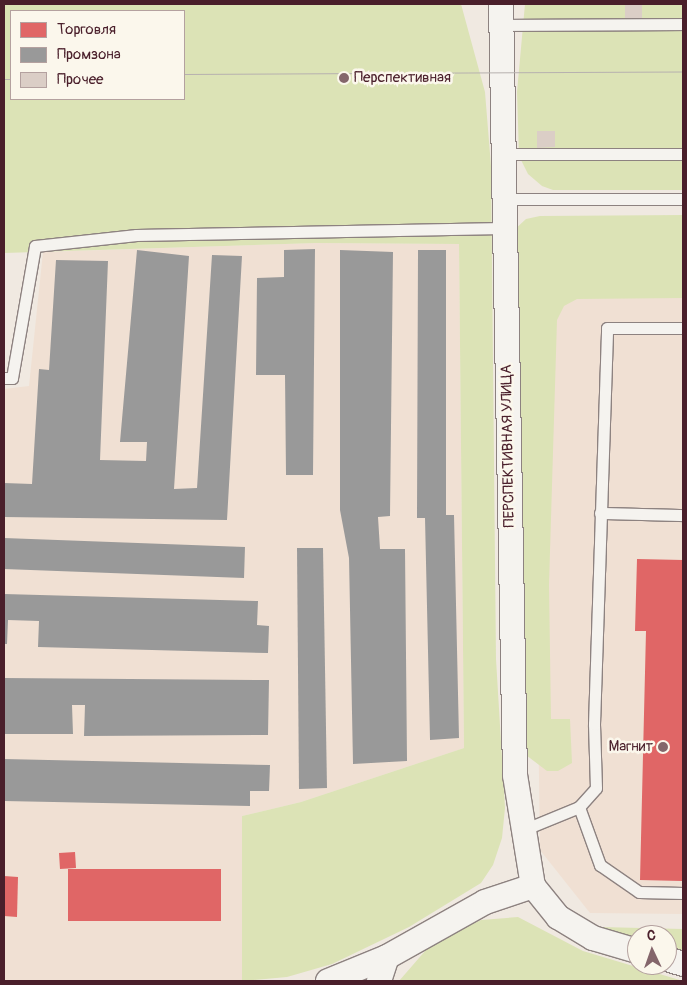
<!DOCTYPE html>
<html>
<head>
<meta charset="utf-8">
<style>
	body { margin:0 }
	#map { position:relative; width:687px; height:985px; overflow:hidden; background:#f0e9e1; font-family:Pangolin,sans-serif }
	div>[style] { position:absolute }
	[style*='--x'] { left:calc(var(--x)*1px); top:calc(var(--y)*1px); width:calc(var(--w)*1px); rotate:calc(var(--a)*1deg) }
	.built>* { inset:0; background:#f0e0d3 }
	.green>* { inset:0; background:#dce3b6 }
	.shops>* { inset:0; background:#e06666 }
	.industry>* { inset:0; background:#999 }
	.building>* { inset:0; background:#dbcec6 }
	.roads { filter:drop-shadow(1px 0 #8d8280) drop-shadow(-1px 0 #8d8280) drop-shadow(0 1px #8d8280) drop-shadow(0 -1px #8d8280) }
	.lane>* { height:11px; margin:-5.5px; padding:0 5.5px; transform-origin:5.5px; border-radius:5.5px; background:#f5f3ef }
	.street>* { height:24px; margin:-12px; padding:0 12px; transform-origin:12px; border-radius:12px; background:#f5f3ef }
	.tram>* { height:1px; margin:-0.5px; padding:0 0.5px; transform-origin:0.5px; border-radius:0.5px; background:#b7b1af }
	.dots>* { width:14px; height:14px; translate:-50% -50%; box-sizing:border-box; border:2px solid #fbf7ec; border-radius:50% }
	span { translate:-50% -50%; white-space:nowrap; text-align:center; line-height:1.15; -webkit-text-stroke:5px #fbf7ec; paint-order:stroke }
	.poi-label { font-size:15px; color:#4a1f2b }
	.left { translate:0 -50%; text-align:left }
	.right { translate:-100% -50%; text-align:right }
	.street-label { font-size:15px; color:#4a1f2b }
	.frame { position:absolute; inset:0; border:5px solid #4a1f2b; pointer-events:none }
	.legend { position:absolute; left:10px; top:10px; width:175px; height:90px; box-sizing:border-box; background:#fbf7ec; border:1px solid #b4a19f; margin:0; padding:6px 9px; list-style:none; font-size:15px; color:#4a1f2b }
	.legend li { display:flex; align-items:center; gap:10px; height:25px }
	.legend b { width:25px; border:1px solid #b4a19f }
	.north { position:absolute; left:627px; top:925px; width:50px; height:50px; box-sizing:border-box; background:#fbf7ec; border:1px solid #b4a19f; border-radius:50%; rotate:357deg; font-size:14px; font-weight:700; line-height:20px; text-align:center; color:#4a1f2b }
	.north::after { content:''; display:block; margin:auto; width:18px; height:22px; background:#84666b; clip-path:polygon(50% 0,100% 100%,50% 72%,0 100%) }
</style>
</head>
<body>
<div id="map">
	<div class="built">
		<div style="clip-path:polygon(316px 243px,459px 244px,464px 748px,301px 802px,242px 816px,242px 981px,4px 981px,4px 389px,29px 386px,43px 252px)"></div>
		<div style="clip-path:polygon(532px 256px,683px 257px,683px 914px,590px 913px,540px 850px)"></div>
	</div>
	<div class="green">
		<div style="clip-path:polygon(evenodd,4px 4px,461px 4px,485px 92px,491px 166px,496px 659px,505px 808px,502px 838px,493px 865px,481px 883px,409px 927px,332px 964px,287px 977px,242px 981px,242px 816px,301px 802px,464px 748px,459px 244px,316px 243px,4px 253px,4px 4px,11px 11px,184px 11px,184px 99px,11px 99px,11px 11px)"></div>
		<div style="clip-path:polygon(525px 4px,683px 4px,683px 190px,553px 190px,542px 186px,528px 174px,519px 156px,517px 92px)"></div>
		<div style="clip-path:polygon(683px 215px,683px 298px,577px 299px,564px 306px,557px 320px,549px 585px,551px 719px,570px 719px,572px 763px,558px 771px,547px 771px,522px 752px,513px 231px,526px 219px,540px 216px)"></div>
		<div style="clip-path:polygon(518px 917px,583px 951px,683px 981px,399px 981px,432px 943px,481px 920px)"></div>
		<div style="clip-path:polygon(600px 927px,683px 929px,683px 957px,667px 953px,667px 935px,637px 935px,637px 946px)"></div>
	</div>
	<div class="shops">
		<div style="clip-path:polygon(637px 559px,683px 560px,682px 881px,640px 880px,646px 631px,635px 631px)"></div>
		<div style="clip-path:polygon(75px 852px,76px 868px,60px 869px,59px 853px)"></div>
		<div style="clip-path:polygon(68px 869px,221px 869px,221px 921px,68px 921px)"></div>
		<div style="clip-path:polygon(4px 876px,18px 877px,17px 917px,4px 916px)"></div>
	</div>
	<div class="industry">
		<div style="clip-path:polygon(315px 249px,313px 475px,286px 475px,285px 375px,256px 375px,257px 278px,284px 277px,284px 250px)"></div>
		<div style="clip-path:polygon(137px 250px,189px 256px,174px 489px,197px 488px,212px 255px,242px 256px,227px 520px,4px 517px,4px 483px,32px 484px,39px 369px,49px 370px,56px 260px,108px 261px,100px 460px,146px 461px,147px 442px,120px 442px)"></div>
		<div style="clip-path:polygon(340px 250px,393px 252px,390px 516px,378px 517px,380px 549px,405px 549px,407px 761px,353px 764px,349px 558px,340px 510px)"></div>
		<div style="clip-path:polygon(418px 250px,446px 250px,446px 515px,454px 515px,459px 738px,430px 740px,425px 518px,417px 518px)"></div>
		<div style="clip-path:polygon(4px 538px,245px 547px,244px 578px,4px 569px)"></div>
		<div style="clip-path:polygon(297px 548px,323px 548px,327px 788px,299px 789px)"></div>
		<div style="clip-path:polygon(4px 594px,258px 601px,257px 625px,269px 626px,268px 653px,38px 647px,39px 621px,8px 620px,7px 644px,4px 644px)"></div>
		<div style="clip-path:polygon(4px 678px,269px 680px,268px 735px,84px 736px,85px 705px,72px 705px,73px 734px,4px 734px)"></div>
		<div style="clip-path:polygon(4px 759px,270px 765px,269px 791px,250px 791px,250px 806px,4px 801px)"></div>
	</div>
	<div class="building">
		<div style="clip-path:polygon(625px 4px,642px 4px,642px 18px,625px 18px)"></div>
		<div style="clip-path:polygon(537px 131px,555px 131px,555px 147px,537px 148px)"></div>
	</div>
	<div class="roads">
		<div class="lane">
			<div style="--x:502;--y:25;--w:181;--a:-0.3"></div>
			<div style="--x:503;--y:154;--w:180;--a:0"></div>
			<div style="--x:504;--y:199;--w:179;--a:0"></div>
			<div style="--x:4;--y:378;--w:8;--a:0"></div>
			<div style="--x:12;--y:378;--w:134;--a:-80.1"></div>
			<div style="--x:35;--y:246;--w:102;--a:-6.2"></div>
			<div style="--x:136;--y:235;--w:367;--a:-1.1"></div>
			<div style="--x:600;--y:513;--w:83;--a:1.4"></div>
			<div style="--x:579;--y:807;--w:62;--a:70.1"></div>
			<div style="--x:600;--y:865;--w:47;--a:34.7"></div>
			<div style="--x:639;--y:892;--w:44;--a:1.3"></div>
			<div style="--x:523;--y:830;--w:61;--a:-22.3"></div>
			<div style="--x:579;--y:807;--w:25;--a:-48"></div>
			<div style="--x:596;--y:788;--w:64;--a:-91.8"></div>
			<div style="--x:594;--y:724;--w:396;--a:-88.1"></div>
			<div style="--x:607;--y:328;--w:76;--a:0"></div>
		</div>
		<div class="street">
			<div style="--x:501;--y:4;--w:771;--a:88.96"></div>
			<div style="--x:515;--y:775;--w:112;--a:80.8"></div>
			<div style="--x:533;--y:886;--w:40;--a:51"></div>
			<div style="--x:558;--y:917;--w:41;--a:31"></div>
			<div style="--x:593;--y:938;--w:46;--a:16.5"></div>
			<div style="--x:667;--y:959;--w:17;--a:17"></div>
			<div style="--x:328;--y:981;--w:64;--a:-22.1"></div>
			<div style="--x:387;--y:957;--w:112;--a:-29.3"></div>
			<div style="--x:485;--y:902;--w:51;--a:-18.4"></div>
			<div style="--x:379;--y:981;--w:25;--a:-72"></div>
		</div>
	</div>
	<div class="tram">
		<div style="--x:184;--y:74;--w:499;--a:-0.3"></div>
		<div style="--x:4;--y:79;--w:7;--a:0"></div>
	</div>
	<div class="dots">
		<div style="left:344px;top:78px;background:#84666b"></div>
		<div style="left:663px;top:747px;background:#84666b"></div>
	</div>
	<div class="poi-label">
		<span class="left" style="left:354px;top:78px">Перспективная</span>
		<span class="right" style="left:653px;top:747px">Магнит</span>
	</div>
	<div class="street-label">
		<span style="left:508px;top:446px;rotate:-91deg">ПЕРСПЕКТИВНАЯ УЛИЦА</span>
	</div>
	<div class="frame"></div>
	<ul class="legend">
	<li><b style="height:14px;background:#e06666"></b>Торговля</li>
	<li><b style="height:14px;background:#999"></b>Промзона</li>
	<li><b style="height:14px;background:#dbcec6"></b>Прочее</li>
	</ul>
	<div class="north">С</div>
</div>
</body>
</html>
